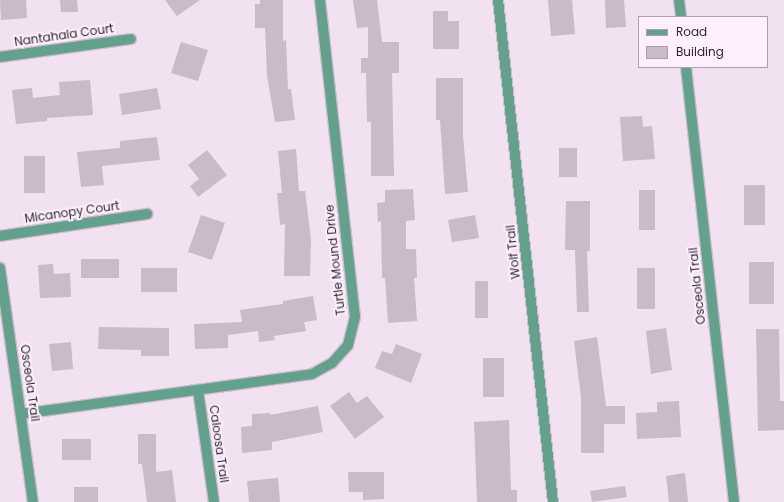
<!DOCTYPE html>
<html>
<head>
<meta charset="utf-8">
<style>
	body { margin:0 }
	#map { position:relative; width:784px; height:502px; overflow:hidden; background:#f2e1f1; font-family:Poppins,sans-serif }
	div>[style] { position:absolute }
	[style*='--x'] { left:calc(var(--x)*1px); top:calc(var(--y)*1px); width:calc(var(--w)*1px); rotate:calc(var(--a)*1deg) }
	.building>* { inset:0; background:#cabaca }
	.roads { filter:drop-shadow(1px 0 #cfc0ce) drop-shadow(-1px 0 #cfc0ce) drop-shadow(0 1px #cfc0ce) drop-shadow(0 -1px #cfc0ce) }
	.minor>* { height:10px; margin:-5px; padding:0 5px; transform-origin:5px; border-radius:5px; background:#64a08e }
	span { translate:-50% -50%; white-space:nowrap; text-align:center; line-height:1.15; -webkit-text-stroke:4px #fdeffd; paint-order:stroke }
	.street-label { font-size:12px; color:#2f292f }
	.legend { position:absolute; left:638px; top:16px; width:130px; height:52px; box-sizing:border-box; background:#fdeffd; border:1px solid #aba0ab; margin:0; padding:5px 7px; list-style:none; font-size:12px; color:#2f292f }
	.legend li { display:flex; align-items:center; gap:8px; height:20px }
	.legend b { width:20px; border:1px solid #aba0ab }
</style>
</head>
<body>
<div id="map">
	<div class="building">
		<div style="clip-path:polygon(0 0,26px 0,27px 18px,1px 20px)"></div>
		<div style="clip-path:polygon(60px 0,77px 0,78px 12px,61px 12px)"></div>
		<div style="clip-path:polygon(165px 0,200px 0,177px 16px)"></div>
		<div style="clip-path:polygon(260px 0,283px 0,283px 41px,286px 40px,288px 89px,291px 89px,295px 120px,275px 122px,267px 76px,265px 28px,255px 28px,255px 4px,260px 4px)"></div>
		<div style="clip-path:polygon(353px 0,377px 0,382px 42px,399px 42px,399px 73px,392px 73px,394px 176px,371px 176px,371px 122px,367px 122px,366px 73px,361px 73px,361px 58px,368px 58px,368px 27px,357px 28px)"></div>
		<div style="clip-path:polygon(548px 0,572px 0,575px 34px,551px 36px)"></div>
		<div style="clip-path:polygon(605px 0,624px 0,626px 27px,606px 28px)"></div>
		<div style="clip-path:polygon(433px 11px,448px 11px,448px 21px,459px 21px,459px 49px,433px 49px)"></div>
		<div style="clip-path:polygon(181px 42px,208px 50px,198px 81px,171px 73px)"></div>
		<div style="clip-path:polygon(436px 78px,463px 78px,463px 136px,468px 192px,445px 194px,440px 120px,436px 120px)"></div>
		<div style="clip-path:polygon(90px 80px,93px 115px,47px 118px,47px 121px,16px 124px,12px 90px,32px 88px,33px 98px,60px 95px,59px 82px)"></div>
		<div style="clip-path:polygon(157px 88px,161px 109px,122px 115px,119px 94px)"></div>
		<div style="clip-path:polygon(642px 116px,643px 127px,652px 126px,655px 159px,623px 161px,620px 117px)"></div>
		<div style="clip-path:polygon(157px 137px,160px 160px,102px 166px,104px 185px,81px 187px,77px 152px,120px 148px,120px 141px)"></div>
		<div style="clip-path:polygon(559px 148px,577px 148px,577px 177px,559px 177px)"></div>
		<div style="clip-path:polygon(296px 149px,299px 191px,305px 191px,311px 239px,310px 276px,284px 276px,285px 224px,280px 225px,277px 193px,282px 193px,278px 151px)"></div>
		<div style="clip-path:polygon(207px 150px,227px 175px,198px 197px,190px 186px,199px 179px,188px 165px)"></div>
		<div style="clip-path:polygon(24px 156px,45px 156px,45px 193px,24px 193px)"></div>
		<div style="clip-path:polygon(744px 185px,765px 185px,765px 225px,744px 225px)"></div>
		<div style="clip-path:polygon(413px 189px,415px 220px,406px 221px,406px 249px,416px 249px,417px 278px,414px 278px,417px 321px,388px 323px,385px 278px,382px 278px,381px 221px,378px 222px,377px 203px,385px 202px,385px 190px)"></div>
		<div style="clip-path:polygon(639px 190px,655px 190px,655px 230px,639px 230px)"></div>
		<div style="clip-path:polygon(566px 201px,590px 201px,590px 251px,587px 251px,589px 312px,577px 312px,575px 250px,565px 250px)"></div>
		<div style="clip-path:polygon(201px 215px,225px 223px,212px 260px,188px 252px)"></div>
		<div style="clip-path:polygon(475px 215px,479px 238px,452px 242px,448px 220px)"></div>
		<div style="clip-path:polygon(81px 259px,119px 259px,119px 278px,81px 278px)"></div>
		<div style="clip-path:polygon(749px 262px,774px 262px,774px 304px,749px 304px)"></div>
		<div style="clip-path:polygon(53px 264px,54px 274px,70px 273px,71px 297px,40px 298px,38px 265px)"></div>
		<div style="clip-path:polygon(141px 268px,177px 268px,177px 292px,141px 292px)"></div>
		<div style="clip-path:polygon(637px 268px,655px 268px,655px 309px,637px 309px)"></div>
		<div style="clip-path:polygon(475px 281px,488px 281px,488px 318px,475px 318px)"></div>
		<div style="clip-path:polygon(313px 296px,317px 320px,304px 322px,306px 331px,274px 336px,275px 340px,259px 342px,258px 331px,228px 335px,228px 348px,195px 349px,194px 324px,242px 322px,240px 310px,283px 304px,283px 301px)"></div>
		<div style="clip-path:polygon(99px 327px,169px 328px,169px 356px,141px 356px,141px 350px,98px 349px)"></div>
		<div style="clip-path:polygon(666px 328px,672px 370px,651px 374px,646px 331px)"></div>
		<div style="clip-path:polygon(756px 329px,779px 329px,780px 401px,784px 401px,784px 430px,758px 431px)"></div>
		<div style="clip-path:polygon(597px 337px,606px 406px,625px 406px,625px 424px,604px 424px,604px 453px,581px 453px,581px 398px,574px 341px)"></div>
		<div style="clip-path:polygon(71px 342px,73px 369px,52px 371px,49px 344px)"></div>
		<div style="clip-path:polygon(396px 344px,422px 354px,411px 383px,375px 368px,382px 351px,392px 354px)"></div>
		<div style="clip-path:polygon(483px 358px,504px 358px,504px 397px,483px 397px)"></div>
		<div style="clip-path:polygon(349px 392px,357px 403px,367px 396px,384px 417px,355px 439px,330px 406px)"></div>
		<div style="clip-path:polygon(679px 401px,681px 437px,637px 439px,636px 413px,657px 412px,657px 402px)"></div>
		<div style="clip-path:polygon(318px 406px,323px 432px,272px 442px,272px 450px,242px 453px,241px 427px,252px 426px,252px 414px,270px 413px,270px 415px)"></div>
		<div style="clip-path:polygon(509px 420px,511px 490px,517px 490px,517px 502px,477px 502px,474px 422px)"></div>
		<div style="clip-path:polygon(138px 434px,156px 434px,156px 472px,172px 470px,176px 502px,147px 502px,142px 464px,138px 464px)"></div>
		<div style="clip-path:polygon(62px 439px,91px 439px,91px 460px,62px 460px)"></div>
		<div style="clip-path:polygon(348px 472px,384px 472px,384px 499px,363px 500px,363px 492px,349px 492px)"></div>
		<div style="clip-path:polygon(685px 473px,688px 502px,669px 502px,666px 476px)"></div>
		<div style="clip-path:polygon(278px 478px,280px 502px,249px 502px,247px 481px)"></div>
		<div style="clip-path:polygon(625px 486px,627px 497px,592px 502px,590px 491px)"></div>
		<div style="clip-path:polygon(74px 487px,98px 487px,98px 502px,74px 502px)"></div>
	</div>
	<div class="roads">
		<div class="minor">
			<div style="--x:498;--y:0;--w:505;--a:83.75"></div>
			<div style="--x:679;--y:0;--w:17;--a:83"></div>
			<div style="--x:0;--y:57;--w:132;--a:-7.8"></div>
			<div style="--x:686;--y:67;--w:438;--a:83.7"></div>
			<div style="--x:0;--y:236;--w:149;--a:-8.5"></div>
			<div style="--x:0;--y:268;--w:236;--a:82"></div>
			<div style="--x:198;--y:390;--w:113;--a:81.9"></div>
			<div style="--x:21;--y:414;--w:294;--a:-7.8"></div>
			<div style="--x:312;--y:374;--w:23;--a:-29"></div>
			<div style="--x:332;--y:363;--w:24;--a:-48"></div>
			<div style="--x:348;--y:345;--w:29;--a:-76"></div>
			<div style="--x:355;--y:317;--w:319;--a:-96.3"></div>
		</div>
	</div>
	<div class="street-label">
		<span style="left:64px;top:35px;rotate:-8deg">Nantahala Court</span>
		<span style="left:72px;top:212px;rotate:-8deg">Micanopy Court</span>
		<span style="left:513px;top:252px;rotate:-96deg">Wolf Trail</span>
		<span style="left:335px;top:260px;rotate:-96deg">Turtle Mound Drive</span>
		<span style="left:697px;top:286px;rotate:-96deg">Osceola Trail</span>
		<span style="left:30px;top:383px;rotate:82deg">Osceola Trail</span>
		<span style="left:219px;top:444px;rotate:82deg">Caloosa Trail</span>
	</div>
	<ul class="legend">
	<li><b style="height:5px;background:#64a08e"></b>Road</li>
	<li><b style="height:11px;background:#cabaca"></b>Building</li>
	</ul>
</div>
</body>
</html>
